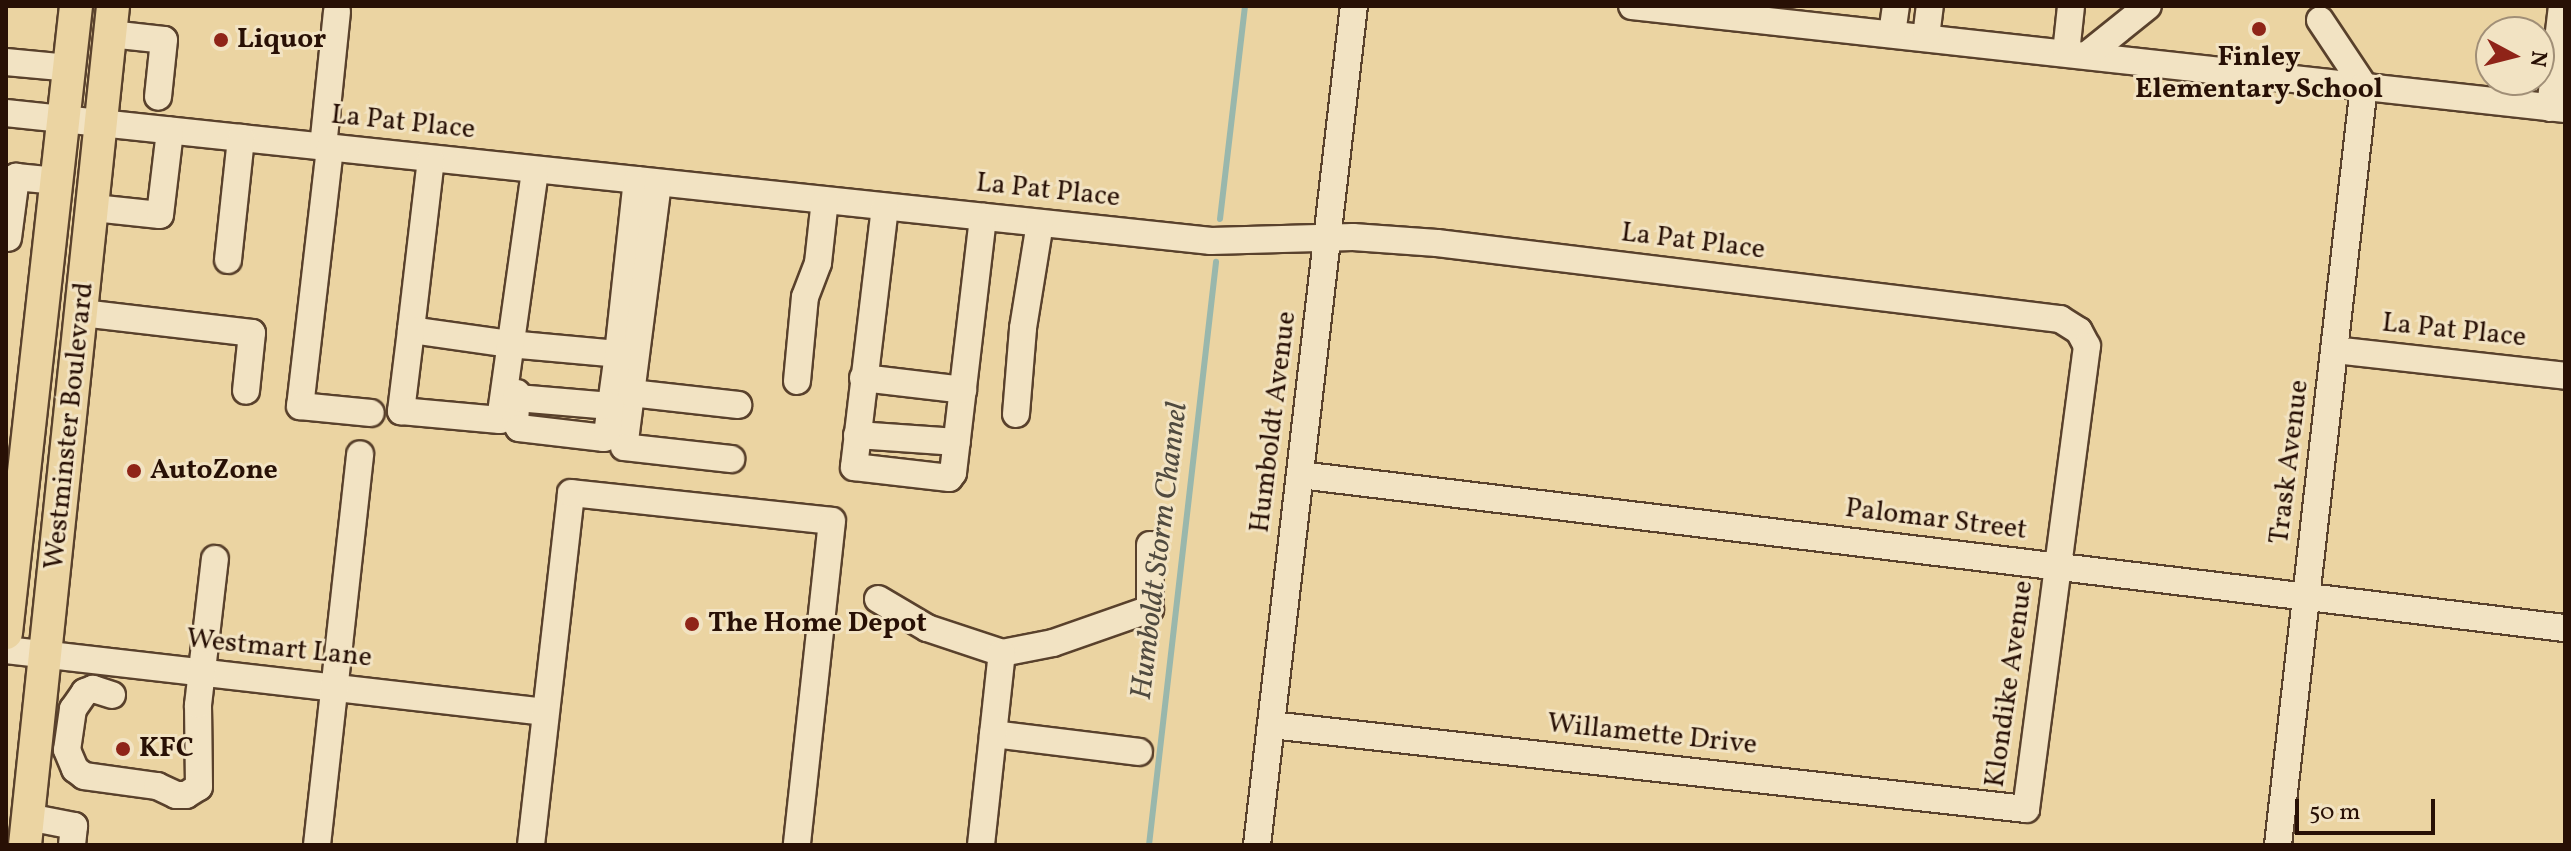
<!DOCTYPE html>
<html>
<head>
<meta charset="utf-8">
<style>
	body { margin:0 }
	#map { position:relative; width:2571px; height:851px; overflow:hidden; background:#ebd4a2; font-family:Vollkorn,serif }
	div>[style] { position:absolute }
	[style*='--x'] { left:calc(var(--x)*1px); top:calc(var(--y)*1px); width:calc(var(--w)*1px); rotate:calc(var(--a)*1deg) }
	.stream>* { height:6px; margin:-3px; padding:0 3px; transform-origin:3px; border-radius:3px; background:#99b7ac }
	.roads { filter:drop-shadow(2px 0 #59412c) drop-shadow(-2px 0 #59412c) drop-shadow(0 2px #59412c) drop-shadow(0 -2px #59412c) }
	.minor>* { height:26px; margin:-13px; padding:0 13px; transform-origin:13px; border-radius:13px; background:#f2e3c3 }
	.major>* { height:32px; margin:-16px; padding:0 16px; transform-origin:16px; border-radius:16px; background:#ebd4a2 }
	.dots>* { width:22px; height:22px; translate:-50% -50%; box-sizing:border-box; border:4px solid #f2e3c3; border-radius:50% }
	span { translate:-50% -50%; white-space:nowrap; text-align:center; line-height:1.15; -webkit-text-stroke:6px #f2e3c3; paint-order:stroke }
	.poi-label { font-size:28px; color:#281005; font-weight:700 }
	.left { translate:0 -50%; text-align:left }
	.street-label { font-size:28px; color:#281005 }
	.water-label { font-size:30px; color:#504a3f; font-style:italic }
	.frame { position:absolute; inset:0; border:8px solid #281005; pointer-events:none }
	.north { position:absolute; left:2475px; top:16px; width:80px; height:80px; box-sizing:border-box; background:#f2e3c3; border:2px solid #a18f77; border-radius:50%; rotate:97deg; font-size:22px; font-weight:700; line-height:32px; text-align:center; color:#281005 }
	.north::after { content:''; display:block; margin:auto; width:28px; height:36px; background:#8f2418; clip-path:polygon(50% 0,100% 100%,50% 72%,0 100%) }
	.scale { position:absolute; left:2295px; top:799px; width:140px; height:36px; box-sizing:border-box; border:4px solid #281005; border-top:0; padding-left:10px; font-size:24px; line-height:28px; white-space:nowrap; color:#281005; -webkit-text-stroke:6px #f2e3c3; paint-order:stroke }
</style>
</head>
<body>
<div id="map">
	<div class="stream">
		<div style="--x:1220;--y:219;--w:214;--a:-83.3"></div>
		<div style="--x:1149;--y:845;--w:587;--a:-83.44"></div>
	</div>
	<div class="roads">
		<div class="minor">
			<div style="--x:1632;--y:6;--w:939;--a:6.3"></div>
			<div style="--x:2320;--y:20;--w:79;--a:56.3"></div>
			<div style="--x:110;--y:34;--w:54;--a:6.3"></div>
			<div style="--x:164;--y:40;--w:57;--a:96"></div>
			<div style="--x:1892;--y:34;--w:28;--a:-82"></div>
			<div style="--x:1926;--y:37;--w:31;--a:-83"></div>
			<div style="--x:2066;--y:53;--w:47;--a:-83.9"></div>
			<div style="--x:2087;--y:55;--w:78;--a:-38.8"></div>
			<div style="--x:6;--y:62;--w:63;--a:5.4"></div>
			<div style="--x:2550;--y:108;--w:103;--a:-83.3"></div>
			<div style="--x:6;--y:113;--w:1212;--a:6.06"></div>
			<div style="--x:1211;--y:241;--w:142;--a:-1.6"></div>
			<div style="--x:1353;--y:237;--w:84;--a:4.1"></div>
			<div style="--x:1437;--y:243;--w:628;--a:6.96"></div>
			<div style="--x:2060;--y:319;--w:22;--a:32"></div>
			<div style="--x:2079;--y:331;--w:17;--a:62"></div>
			<div style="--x:2087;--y:346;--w:467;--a:97.5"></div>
			<div style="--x:2026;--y:809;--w:760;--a:-173.65"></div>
			<div style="--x:323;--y:147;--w:136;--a:-84.1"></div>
			<div style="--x:330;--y:148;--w:260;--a:96.6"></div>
			<div style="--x:300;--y:406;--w:71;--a:5.6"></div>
			<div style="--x:431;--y:159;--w:172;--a:96.7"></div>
			<div style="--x:411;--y:330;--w:99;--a:8.1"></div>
			<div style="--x:509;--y:344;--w:109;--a:5.2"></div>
			<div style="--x:618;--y:354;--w:175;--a:-83.8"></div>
			<div style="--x:658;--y:183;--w:266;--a:97.3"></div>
			<div style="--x:624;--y:447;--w:108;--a:6.4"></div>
			<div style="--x:885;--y:207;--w:262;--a:96.8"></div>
			<div style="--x:854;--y:467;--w:96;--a:6.6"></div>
			<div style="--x:949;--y:478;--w:6;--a:-51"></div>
			<div style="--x:953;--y:473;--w:258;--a:-83.3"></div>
			<div style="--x:94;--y:208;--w:66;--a:6.1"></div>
			<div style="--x:160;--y:215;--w:85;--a:-83.2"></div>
			<div style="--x:8;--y:238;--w:62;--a:-82.5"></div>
			<div style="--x:16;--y:177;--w:41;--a:5.6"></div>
			<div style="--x:228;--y:260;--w:123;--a:-83.9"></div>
			<div style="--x:82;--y:313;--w:171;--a:6.7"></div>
			<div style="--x:252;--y:333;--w:58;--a:95.9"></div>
			<div style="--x:411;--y:330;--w:82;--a:97"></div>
			<div style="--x:401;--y:411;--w:99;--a:5.2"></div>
			<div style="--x:500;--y:420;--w:252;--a:-82"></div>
			<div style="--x:2335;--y:350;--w:231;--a:6.4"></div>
			<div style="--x:863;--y:378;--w:101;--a:6.8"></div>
			<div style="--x:797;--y:381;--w:84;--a:-84.6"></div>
			<div style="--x:805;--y:297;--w:36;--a:-69"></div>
			<div style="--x:818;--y:263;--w:63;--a:-83.7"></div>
			<div style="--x:517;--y:393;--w:28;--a:94"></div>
			<div style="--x:515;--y:421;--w:8;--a:60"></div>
			<div style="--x:519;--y:428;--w:86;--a:6.7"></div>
			<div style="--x:604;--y:438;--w:5;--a:-53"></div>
			<div style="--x:607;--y:434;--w:81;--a:-82.2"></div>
			<div style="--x:631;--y:393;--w:108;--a:6.4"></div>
			<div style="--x:517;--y:398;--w:94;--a:4.9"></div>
			<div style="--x:1016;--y:414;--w:86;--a:-85.3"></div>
			<div style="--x:1023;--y:328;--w:106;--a:-80.8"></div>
			<div style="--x:857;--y:435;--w:100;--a:4"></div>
			<div style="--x:1300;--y:475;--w:1274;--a:6.9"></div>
			<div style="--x:878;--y:599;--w:57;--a:30.6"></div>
			<div style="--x:927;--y:628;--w:79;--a:18.4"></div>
			<div style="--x:1002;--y:653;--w:52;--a:-11.1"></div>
			<div style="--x:1053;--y:643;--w:103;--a:-19.3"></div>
			<div style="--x:1150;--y:609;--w:64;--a:-90"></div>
			<div style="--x:6;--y:650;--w:543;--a:6.56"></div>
			<div style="--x:112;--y:695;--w:20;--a:-162"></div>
			<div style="--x:93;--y:689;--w:9;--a:159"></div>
			<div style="--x:85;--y:692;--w:21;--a:125"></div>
			<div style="--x:73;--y:709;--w:41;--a:98.3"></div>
			<div style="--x:67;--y:750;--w:21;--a:67"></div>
			<div style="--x:75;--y:769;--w:11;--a:38"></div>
			<div style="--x:84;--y:776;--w:74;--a:7.8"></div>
			<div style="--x:157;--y:786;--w:21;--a:25"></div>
			<div style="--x:176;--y:795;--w:10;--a:0"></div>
			<div style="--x:186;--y:795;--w:15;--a:-32"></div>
			<div style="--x:199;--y:787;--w:82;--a:-90.7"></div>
			<div style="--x:198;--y:705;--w:147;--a:-83.4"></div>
			<div style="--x:993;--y:734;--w:147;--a:7"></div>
			<div style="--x:28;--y:817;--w:47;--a:11.1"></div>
			<div style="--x:74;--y:826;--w:19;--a:96"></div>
			<div style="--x:317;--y:845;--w:393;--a:-83.7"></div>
			<div style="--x:531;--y:845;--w:354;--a:-83.5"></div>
			<div style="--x:571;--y:493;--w:262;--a:6.1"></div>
			<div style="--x:832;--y:521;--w:326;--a:96.2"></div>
			<div style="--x:981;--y:845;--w:193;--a:-83.8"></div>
			<div style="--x:1257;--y:845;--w:845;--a:-83.41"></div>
			<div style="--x:2278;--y:845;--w:764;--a:-83.54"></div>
		</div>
		<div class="major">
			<div style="--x:6;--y:633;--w:631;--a:-83.63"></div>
			<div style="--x:25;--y:845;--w:844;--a:-84.01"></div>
		</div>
	</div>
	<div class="dots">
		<div style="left:2259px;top:29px;background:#8f2418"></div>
		<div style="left:221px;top:40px;background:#8f2418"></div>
		<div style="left:134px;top:471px;background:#8f2418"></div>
		<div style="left:692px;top:624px;background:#8f2418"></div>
		<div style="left:123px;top:749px;background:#8f2418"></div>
	</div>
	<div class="poi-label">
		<span class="left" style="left:237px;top:40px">Liquor</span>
		<span style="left:2259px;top:74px">Finley<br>Elementary School</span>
		<span class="left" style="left:150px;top:471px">AutoZone</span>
		<span class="left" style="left:708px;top:624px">The Home Depot</span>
		<span class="left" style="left:139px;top:749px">KFC</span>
	</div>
	<div class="street-label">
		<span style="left:403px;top:123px;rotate:6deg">La Pat Place</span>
		<span style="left:1048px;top:191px;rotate:6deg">La Pat Place</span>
		<span style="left:1693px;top:242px;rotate:7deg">La Pat Place</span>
		<span style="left:2454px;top:331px;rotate:6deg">La Pat Place</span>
		<span style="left:1274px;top:422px;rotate:-83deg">Humboldt Avenue</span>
		<span style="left:70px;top:426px;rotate:-84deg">Westminster Boulevard</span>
		<span style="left:2290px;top:462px;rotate:-83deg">Trask Avenue</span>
		<span style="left:1936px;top:520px;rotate:7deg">Palomar Street</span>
		<span style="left:279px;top:649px;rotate:6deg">Westmart Lane</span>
		<span style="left:2010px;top:684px;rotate:-82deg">Klondike Avenue</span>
		<span style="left:1652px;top:735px;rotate:6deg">Willamette Drive</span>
	</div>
	<div class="water-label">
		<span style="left:1160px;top:551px;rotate:-83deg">Humboldt Storm Channel</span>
	</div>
	<div class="frame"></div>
	<div class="north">N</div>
	<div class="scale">50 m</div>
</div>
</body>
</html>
